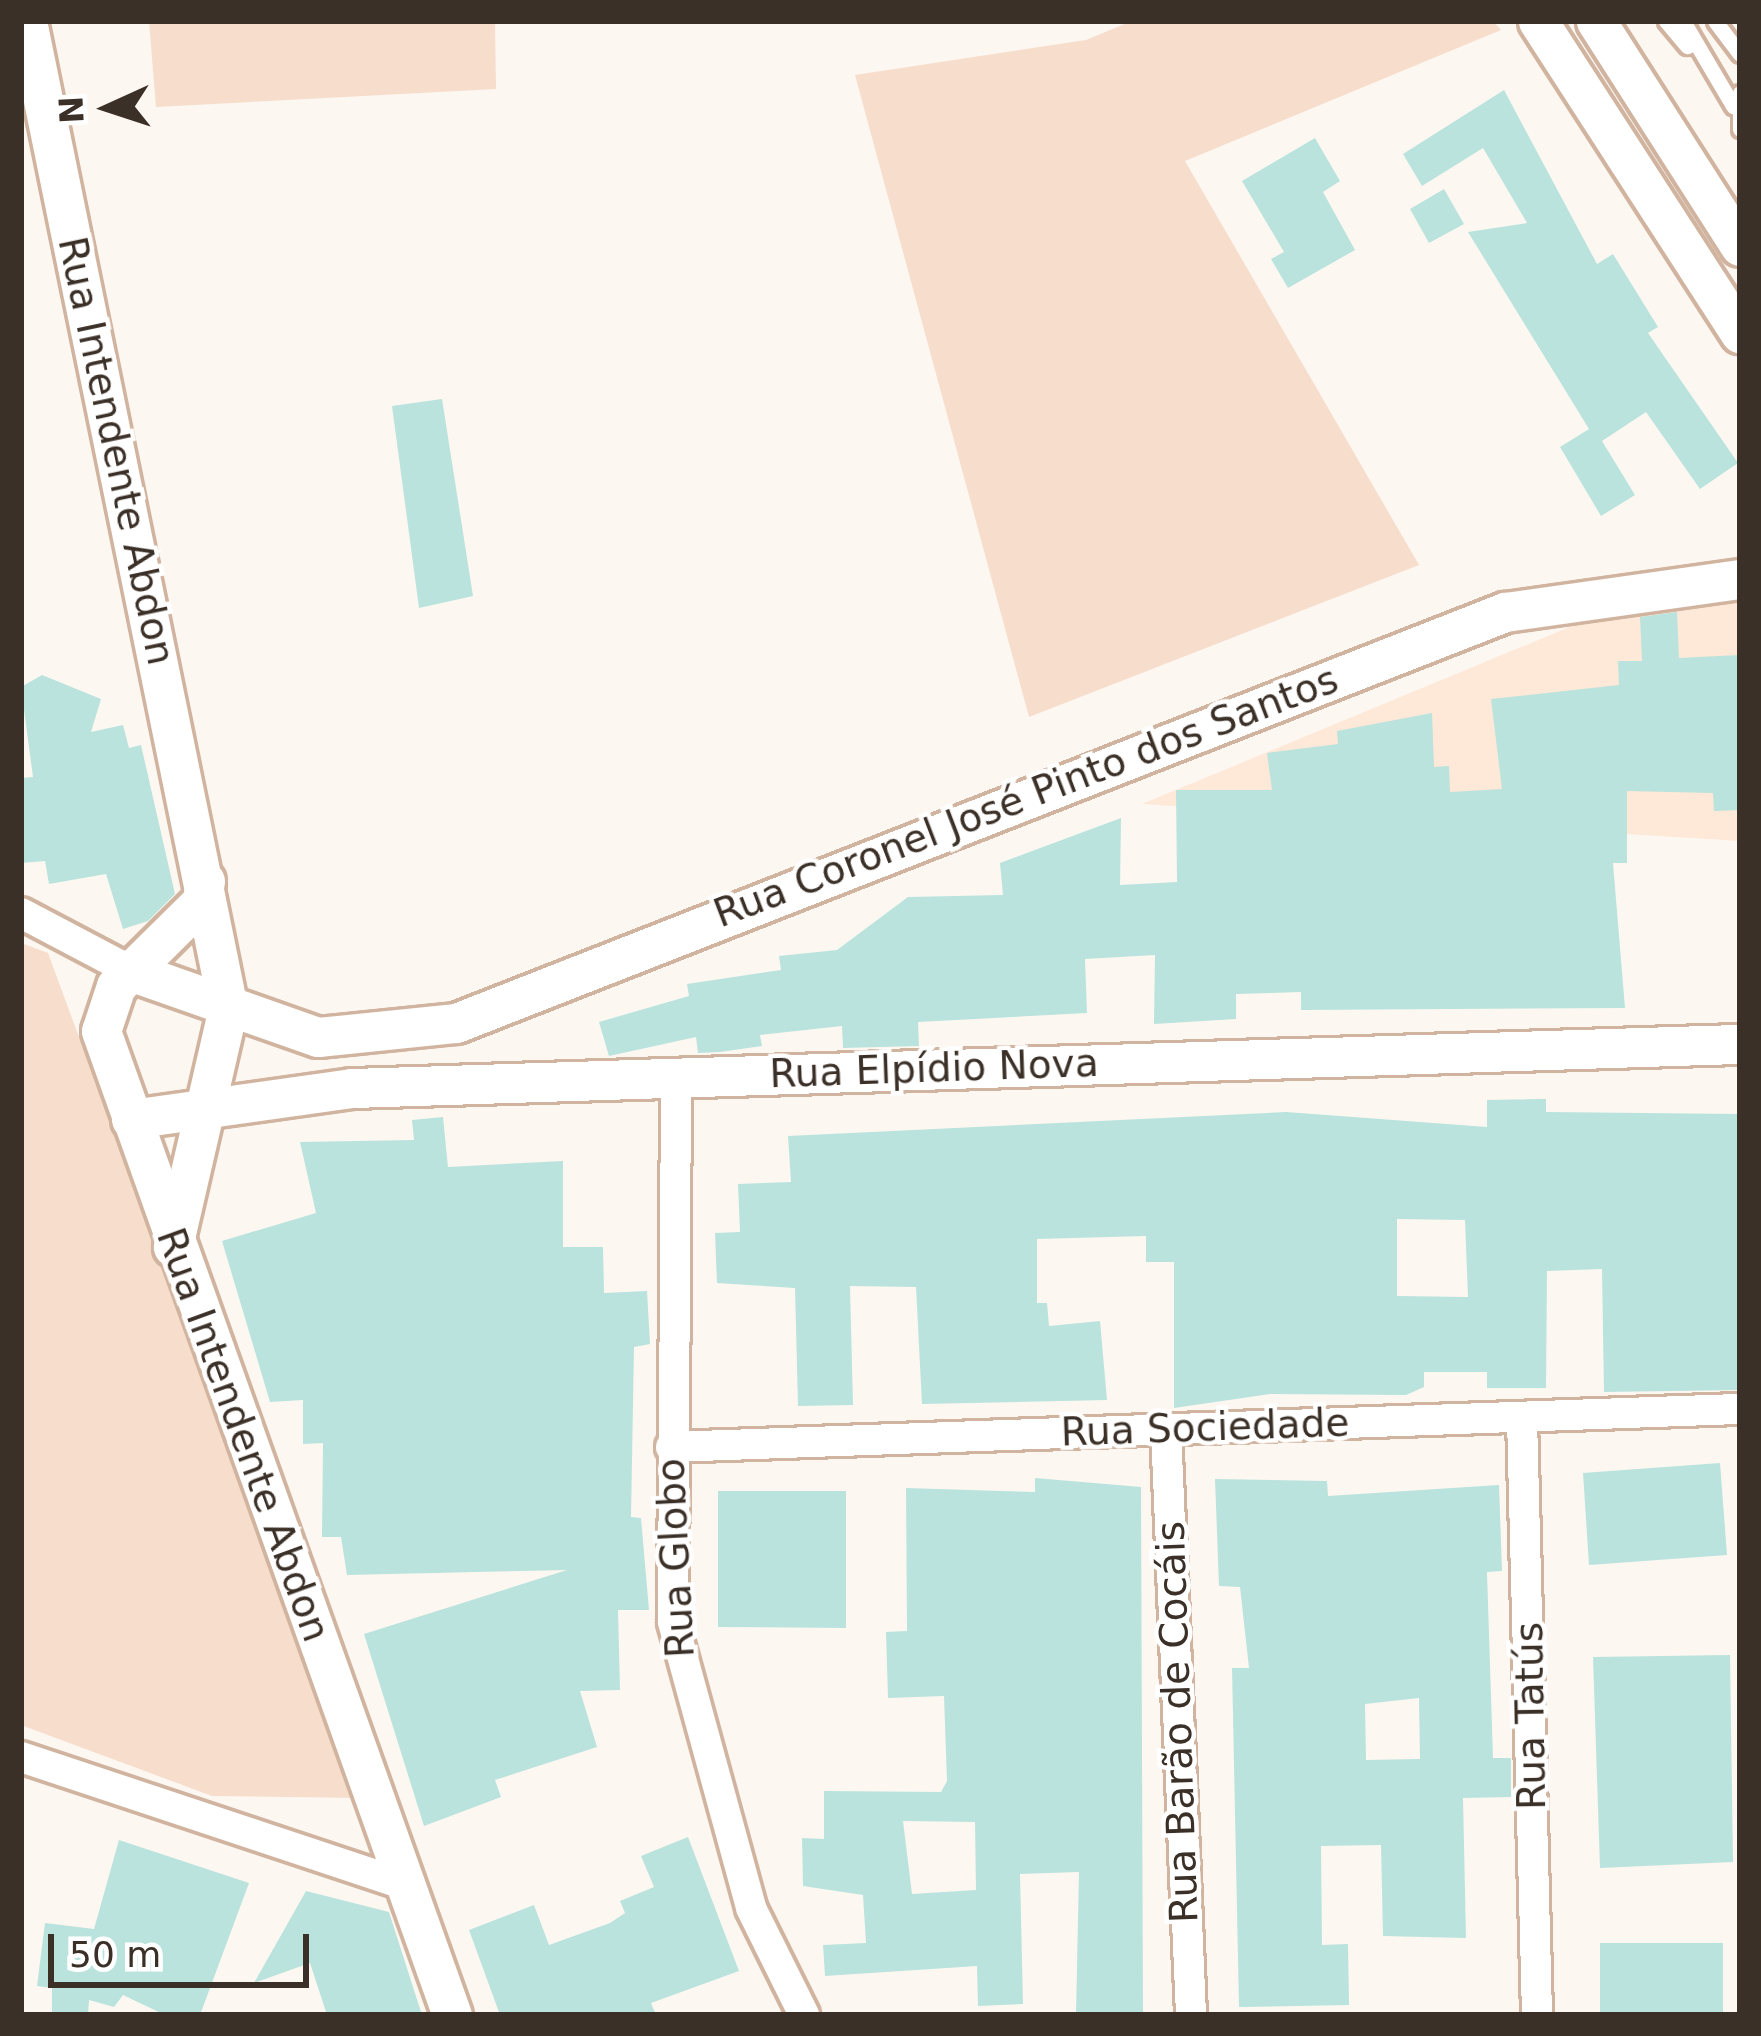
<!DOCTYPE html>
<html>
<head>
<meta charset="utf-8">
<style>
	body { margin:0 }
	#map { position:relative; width:1761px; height:2036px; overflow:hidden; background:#fdf7f2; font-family:"DejaVu Sans",sans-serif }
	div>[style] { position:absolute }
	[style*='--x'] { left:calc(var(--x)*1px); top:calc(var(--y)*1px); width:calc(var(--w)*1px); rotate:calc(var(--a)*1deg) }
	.built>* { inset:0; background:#fee8d7 }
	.green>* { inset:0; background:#f7ddcb }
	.building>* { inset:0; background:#b9e3dc }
	.roads { filter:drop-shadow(3px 0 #d1b49f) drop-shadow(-3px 0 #d1b49f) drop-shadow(0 3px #d1b49f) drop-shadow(0 -3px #d1b49f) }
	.service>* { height:15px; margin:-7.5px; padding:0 7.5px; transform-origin:7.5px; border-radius:7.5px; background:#fff }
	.minor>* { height:30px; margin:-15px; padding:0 15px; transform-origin:15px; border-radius:15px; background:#fff }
	.tertiary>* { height:39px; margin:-19.5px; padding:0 19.5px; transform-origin:19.5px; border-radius:19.5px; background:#fff }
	span { translate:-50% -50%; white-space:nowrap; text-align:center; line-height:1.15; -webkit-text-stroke:9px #fff; paint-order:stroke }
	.street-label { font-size:39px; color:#3b3027 }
	.frame { position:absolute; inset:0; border:24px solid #3b3027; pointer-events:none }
	.north { position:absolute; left:48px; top:48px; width:120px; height:120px; -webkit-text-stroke:9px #fff; paint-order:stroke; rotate:267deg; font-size:33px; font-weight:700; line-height:48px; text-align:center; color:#3b3027 }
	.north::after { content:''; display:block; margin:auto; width:42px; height:54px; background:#3b3027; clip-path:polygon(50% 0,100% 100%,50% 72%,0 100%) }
	.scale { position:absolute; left:48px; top:1934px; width:261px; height:54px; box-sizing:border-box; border:6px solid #3b3027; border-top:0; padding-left:15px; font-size:36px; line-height:42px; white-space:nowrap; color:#3b3027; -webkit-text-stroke:9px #fff; paint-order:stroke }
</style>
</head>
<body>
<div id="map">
	<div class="built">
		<div style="clip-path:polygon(1647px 595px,1740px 595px,1740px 841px,1142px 804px)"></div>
	</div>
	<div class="green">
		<div style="clip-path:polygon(149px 21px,495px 21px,496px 89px,156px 107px)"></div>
		<div style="clip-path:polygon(1132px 21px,1493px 21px,1501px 30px,1185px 161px,1419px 565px,1029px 717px,855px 75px,1086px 40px)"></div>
		<div style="clip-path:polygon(21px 943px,48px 953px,359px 1798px,212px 1796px,21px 1725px)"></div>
	</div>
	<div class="building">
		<div style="clip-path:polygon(1504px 90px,1597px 264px,1613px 254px,1658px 327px,1648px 333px,1738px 463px,1700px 489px,1646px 412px,1602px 441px,1635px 495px,1601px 516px,1560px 447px,1589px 429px,1468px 232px,1527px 223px,1483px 148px,1422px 186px,1403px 154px)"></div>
		<div style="clip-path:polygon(1315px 138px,1340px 181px,1323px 192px,1355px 250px,1288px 288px,1271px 259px,1284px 252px,1242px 181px)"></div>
		<div style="clip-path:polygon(1444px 189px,1464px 224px,1429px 243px,1410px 209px)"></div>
		<div style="clip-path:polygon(442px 399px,473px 596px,419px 608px,392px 406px)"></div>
		<div style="clip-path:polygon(1677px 612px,1679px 658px,1740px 655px,1740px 810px,1714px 811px,1713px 793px,1627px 791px,1627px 863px,1613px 863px,1625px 1008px,1301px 1010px,1301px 992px,1236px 994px,1236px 1019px,1154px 1024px,1155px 955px,1085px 959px,1087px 1013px,918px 1022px,919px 1046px,843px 1048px,842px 1026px,760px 1035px,762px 1046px,720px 1052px,698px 1053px,696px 1037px,609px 1056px,599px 1022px,689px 996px,687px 984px,781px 970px,779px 956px,837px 950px,908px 897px,1003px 895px,1000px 863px,1121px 818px,1120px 885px,1177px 882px,1176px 790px,1272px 790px,1267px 753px,1338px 744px,1337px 731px,1432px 713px,1434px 767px,1449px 766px,1450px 792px,1502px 789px,1491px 699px,1619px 685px,1618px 661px,1642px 661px,1640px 617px)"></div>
		<div style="clip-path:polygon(42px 675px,101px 699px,91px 732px,123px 725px,129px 748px,141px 745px,175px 894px,148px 921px,123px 929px,106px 874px,49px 884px,45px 861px,21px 863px,21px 778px,33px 777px,21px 687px)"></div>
		<div style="clip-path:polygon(evenodd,1546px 1099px,1546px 1112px,1740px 1114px,1740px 1390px,1604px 1392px,1602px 1269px,1547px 1271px,1546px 1388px,1487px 1388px,1487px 1372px,1424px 1372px,1424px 1387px,1406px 1395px,1270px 1394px,1174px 1408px,1174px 1262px,1146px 1262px,1146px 1236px,1037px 1239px,1037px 1303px,1047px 1303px,1049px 1326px,1100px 1321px,1107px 1400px,922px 1404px,916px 1287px,850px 1286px,853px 1405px,798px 1406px,795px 1288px,717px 1283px,715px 1233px,740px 1232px,738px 1184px,791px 1182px,788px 1136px,1286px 1112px,1487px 1127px,1487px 1100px,1546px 1099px,1397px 1219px,1465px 1220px,1468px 1297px,1397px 1296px,1397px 1219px)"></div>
		<div style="clip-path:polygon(443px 1117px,448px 1167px,563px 1161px,563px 1247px,603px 1247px,604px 1293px,647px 1291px,650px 1344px,634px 1347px,631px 1517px,641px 1518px,649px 1610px,618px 1610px,620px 1690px,580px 1691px,597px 1747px,495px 1780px,501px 1797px,424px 1826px,364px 1634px,567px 1570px,347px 1575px,341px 1537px,322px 1537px,323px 1443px,303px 1444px,303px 1400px,270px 1402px,222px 1241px,316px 1213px,300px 1142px,414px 1140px,412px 1120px)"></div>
		<div style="clip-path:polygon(1720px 1463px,1727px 1555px,1589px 1565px,1583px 1473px)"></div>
		<div style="clip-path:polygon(evenodd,1035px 1478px,1141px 1487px,1143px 2015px,1076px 2015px,1079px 1872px,1020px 1874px,1023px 2004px,978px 2006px,977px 1966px,825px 1976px,823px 1945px,866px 1943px,863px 1895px,803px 1886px,802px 1838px,824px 1839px,824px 1791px,941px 1792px,947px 1781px,944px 1696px,888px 1698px,886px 1632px,907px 1631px,906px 1488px,1035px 1492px,1035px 1478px,903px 1821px,975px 1822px,976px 1890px,912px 1894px,903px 1821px)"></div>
		<div style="clip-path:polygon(evenodd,1215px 1479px,1327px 1481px,1328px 1496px,1499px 1485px,1502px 1571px,1487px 1572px,1493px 1758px,1511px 1758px,1511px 1797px,1463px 1798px,1466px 1938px,1383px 1936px,1381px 1845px,1321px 1846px,1322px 1945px,1348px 1944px,1349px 2005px,1239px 2007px,1232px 1668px,1249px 1668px,1240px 1587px,1219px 1586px,1215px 1479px,1419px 1698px,1420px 1759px,1366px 1760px,1365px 1704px,1419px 1698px)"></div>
		<div style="clip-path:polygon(718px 1491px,846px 1491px,846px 1628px,718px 1627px)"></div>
		<div style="clip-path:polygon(1730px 1655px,1733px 1862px,1600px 1868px,1593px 1657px)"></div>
		<div style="clip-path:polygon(688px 1837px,739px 1971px,651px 2003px,656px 2015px,500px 2015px,469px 1930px,534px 1905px,549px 1945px,610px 1923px,625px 1913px,620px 1901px,654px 1887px,641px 1856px)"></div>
		<div style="clip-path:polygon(119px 1840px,249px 1883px,200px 2015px,165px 2015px,123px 1995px,114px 2007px,89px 2000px,88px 2015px,52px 2015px,52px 1988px,37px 1986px,45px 1923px,94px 1929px)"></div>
		<div style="clip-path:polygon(306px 1891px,389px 1912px,422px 2015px,327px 2015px,310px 1963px,254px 1983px)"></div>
		<div style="clip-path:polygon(1600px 1943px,1723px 1943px,1723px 2015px,1600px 2015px)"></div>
	</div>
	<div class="roads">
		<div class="service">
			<div style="--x:1666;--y:21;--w:33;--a:50"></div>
			<div style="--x:1683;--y:21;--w:99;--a:59.5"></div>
			<div style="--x:1715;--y:21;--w:41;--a:52.9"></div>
			<div style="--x:1740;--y:93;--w:36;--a:90"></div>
		</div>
		<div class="minor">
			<div style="--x:21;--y:913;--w:127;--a:27.8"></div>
			<div style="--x:676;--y:1077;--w:545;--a:90.32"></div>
			<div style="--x:673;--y:1622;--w:296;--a:74.7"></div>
			<div style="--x:751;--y:1908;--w:119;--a:63.6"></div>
			<div style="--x:1522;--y:1418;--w:597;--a:88.56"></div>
			<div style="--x:1166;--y:1430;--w:586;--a:87.55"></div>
			<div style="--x:671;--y:1447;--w:1070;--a:-2.04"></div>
			<div style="--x:21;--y:1757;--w:408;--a:18.4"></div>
		</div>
		<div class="tertiary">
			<div style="--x:27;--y:21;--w:1007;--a:78.49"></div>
			<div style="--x:228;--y:1008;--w:245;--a:103"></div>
			<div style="--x:1538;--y:21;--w:372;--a:57.1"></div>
			<div style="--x:1596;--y:21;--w:267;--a:57.4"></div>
			<div style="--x:205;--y:881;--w:20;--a:99"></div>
			<div style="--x:202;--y:901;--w:121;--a:135.3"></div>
			<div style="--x:116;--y:986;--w:47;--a:108.4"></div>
			<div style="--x:101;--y:1031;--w:1045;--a:70.37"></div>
			<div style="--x:133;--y:972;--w:196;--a:19.4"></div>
			<div style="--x:318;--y:1037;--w:139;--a:-5.8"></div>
			<div style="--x:456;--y:1023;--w:1127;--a:-21.4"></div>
			<div style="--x:1505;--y:612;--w:237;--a:-8"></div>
			<div style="--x:131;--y:1119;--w:223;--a:-8"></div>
			<div style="--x:352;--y:1088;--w:1389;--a:-1.82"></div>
		</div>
	</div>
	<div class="street-label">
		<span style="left:116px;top:451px;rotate:78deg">Rua Intendente Abdon</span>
		<span style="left:1026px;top:797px;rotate:-21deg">Rua Coronel José Pinto dos Santos</span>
		<span style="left:934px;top:1069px;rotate:-2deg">Rua Elpídio Nova</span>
		<span style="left:1205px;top:1428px;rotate:-2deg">Rua Sociedade</span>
		<span style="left:243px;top:1435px;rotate:70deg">Rua Intendente Abdon</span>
		<span style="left:676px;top:1558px;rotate:-93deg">Rua Globo</span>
		<span style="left:1531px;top:1716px;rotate:-91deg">Rua Tatús</span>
		<span style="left:1178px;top:1722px;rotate:-92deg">Rua Barão de Cocáis</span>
	</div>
	<div class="frame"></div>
	<div class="north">N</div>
	<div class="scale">50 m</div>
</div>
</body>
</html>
